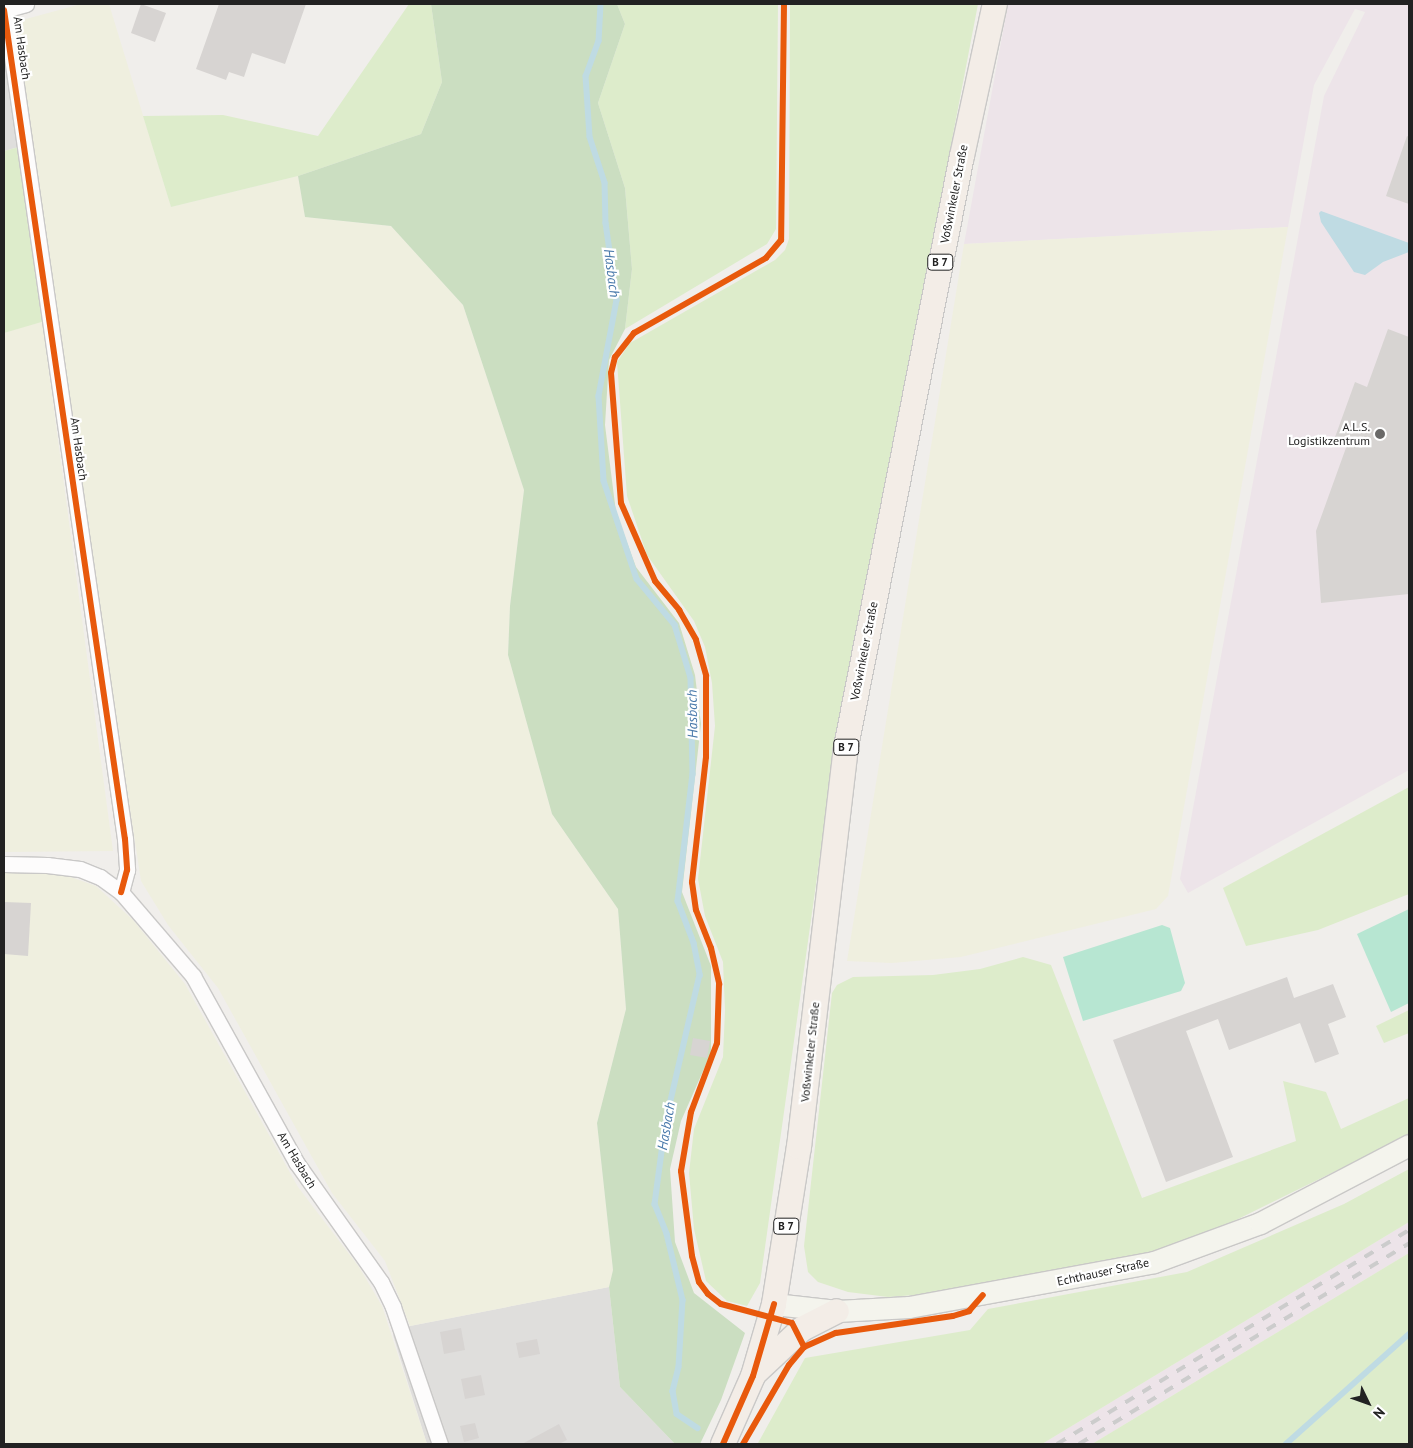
<!DOCTYPE html>
<html>
<head>
<meta charset="utf-8">
<style>
	body { margin:0 }
	#map { position:relative; width:1413px; height:1448px; overflow:hidden; background:#f0eeeb; font-family:"PT Sans",sans-serif }
	div>[style] { position:absolute }
	[style*='--x'] { left:calc(var(--x)*1px); top:calc(var(--y)*1px); width:calc(var(--w)*1px); rotate:calc(var(--a)*1deg) }
	.residential>* { inset:0; background:#dfdedc }
	.industrial>* { inset:0; background:#ede4e9 }
	.farmland>* { inset:0; background:#efefdf }
	.grass>* { inset:0; background:#ddeccb }
	.forest>* { inset:0; background:#cbdec1 }
	.pitch>* { inset:0; background:#b7e6d2 }
	.water>* { inset:0; background:#bfdbe3 }
	.stream>* { height:5.5px; margin:-2.75px; padding:0 2.75px; transform-origin:2.75px; border-radius:2.75px; background:#bfdbe3 }
	.building>* { inset:0; background:#d7d4d2 }
	.roads { filter:drop-shadow(1px 0 #c9c8c7) drop-shadow(-1px 0 #c9c8c7) drop-shadow(0 1px #c9c8c7) drop-shadow(0 -1px #c9c8c7) }
	.minor>* { height:15px; margin:-7.5px; padding:0 7.5px; transform-origin:7.5px; border-radius:7.5px; background:#fdfcfc }
	.secondary>* { height:21px; margin:-10.5px; padding:0 10.5px; transform-origin:10.5px; border-radius:10.5px; background:#f4f4ed }
	.primary>* { height:24px; margin:-12px; padding:0 12px; transform-origin:12px; border-radius:12px; background:#f3ede7 }
	.rail>* { height:4px; margin-top:-2px; transform-origin:0; background:repeating-linear-gradient(90deg,#ccc 0 10px,transparent 0 20px) }
	.cycleway>* { height:6px; margin:-3px; padding:0 3px; transform-origin:3px; border-radius:3px; background:#e8590c }
	.dots>* { width:14px; height:14px; translate:-50% -50%; box-sizing:border-box; border:2px solid #fff; border-radius:50% }
	span { translate:-50% -50%; white-space:nowrap; text-align:center; line-height:1.15; -webkit-text-stroke:4.5px #fff; paint-order:stroke }
	.shield-label span { padding:1px 4px; background:#fff; border:1px solid; border-radius:4px; -webkit-text-stroke-width:0 }
	.shield-label { font-size:11px; color:#222; font-weight:700 }
	.street-label { font-size:12px; color:#222 }
	.poi-label { font-size:12px; color:#222 }
	.right { translate:-100% -50%; text-align:right }
	.water-label { font-size:14px; color:#4a7aab; font-style:italic }
	.frame { position:absolute; inset:0; border:5px solid #222; pointer-events:none }
	.north { position:absolute; left:1343px; top:1378px; width:50px; height:50px; -webkit-text-stroke:4px #fff; paint-order:stroke; rotate:132deg; font-size:14px; font-weight:700; line-height:20px; text-align:center; color:#222 }
	.north::after { content:''; display:block; margin:auto; width:18px; height:22px; background:#222; clip-path:polygon(50% 0,100% 100%,50% 72%,0 100%) }
</style>
</head>
<body>
<div id="map">
	<div class="residential">
		<div style="clip-path:polygon(4px 4px,19px 147px,4px 151px)"></div>
		<div style="clip-path:polygon(609px 1287px,620px 1387px,675px 1444px,427px 1444px,393px 1335px,410px 1326px)"></div>
	</div>
	<div class="industrial">
		<div style="clip-path:polygon(1008px 4px,1409px 4px,1409px 770px,1188px 893px,1180px 879px,1324px 96px,1365px 12px,1355px 9px,1314px 85px,1288px 227px,964px 244px)"></div>
		<div style="clip-path:polygon(1409px 1222px,1409px 1253px,1092px 1444px,1042px 1444px)"></div>
	</div>
	<div class="farmland">
		<div style="clip-path:polygon(81px 4px,109px 4px,171px 207px,298px 176px,305px 217px,391px 226px,463px 305px,524px 490px,510px 606px,508px 655px,552px 814px,618px 909px,626px 1009px,597px 1123px,613px 1270px,609px 1287px,410px 1326px,385px 1261px,332px 1193px,218px 988px,168px 925px,141px 881px,55px 318px,15px 22px)"></div>
		<div style="clip-path:polygon(1288px 227px,1168px 896px,1156px 909px,961px 957px,892px 963px,847px 961px,964px 244px)"></div>
		<div style="clip-path:polygon(42px 320px,113px 851px,4px 852px,4px 333px)"></div>
		<div style="clip-path:polygon(4px 872px,62px 874px,96px 886px,133px 920px,185px 984px,298px 1187px,359px 1267px,382px 1306px,427px 1444px,4px 1444px)"></div>
	</div>
	<div class="grass">
		<div style="clip-path:polygon(409px 4px,431px 4px,442px 82px,421px 134px,298px 176px,171px 207px,143px 116px,223px 115px,318px 136px)"></div>
		<div style="clip-path:polygon(617px 4px,778px 4px,776px 229px,767px 244px,625px 329px,632px 269px,625px 188px,598px 103px,625px 24px)"></div>
		<div style="clip-path:polygon(790px 4px,978px 4px,834px 756px,760px 1283px,747px 1306px,727px 1301px,706px 1281px,694px 1229px,689px 1173px,694px 1129px,723px 1057px,725px 1010px,723px 962px,705px 916px,698px 879px,715px 726px,712px 683px,705px 647px,694px 621px,647px 555px,627px 496px,617px 362px,630px 343px,775px 260px,785px 250px,789px 239px)"></div>
		<div style="clip-path:polygon(19px 147px,55px 318px,4px 333px,4px 151px)"></div>
		<div style="clip-path:polygon(1409px 787px,1409px 894px,1318px 930px,1246px 946px,1223px 888px)"></div>
		<div style="clip-path:polygon(1023px 957px,1051px 965px,1142px 1198px,1296px 1141px,1283px 1081px,1326px 1092px,1341px 1129px,1409px 1098px,1409px 1135px,1228px 1224px,1145px 1256px,942px 1293px,888px 1297px,848px 1292px,818px 1282px,808px 1272px,804px 1246px,832px 993px,837px 985px,853px 977px,933px 975px,980px 969px)"></div>
		<div style="clip-path:polygon(1409px 1010px,1409px 1033px,1384px 1043px,1376px 1026px)"></div>
		<div style="clip-path:polygon(1409px 1169px,1409px 1222px,1042px 1444px,758px 1443px,805px 1358px,970px 1330px,988px 1309px,1187px 1272px,1344px 1204px)"></div>
		<div style="clip-path:polygon(1409px 1253px,1409px 1444px,1092px 1444px)"></div>
	</div>
	<div class="forest">
		<div style="clip-path:polygon(431px 4px,617px 4px,625px 24px,598px 103px,625px 188px,632px 269px,625px 329px,609px 360px,605px 425px,616px 512px,636px 567px,679px 623px,695px 675px,701px 724px,682px 892px,711px 966px,711px 1053px,681px 1121px,670px 1169px,675px 1242px,694px 1293px,745px 1333px,721px 1400px,700px 1444px,675px 1444px,620px 1387px,609px 1287px,613px 1270px,597px 1123px,626px 1009px,618px 909px,552px 814px,508px 655px,510px 606px,524px 490px,463px 305px,391px 226px,305px 217px,298px 176px,421px 134px,442px 82px)"></div>
	</div>
	<div class="pitch">
		<div style="clip-path:polygon(1409px 909px,1409px 1003px,1391px 1012px,1357px 934px)"></div>
		<div style="clip-path:polygon(1162px 925px,1170px 928px,1185px 983px,1181px 991px,1083px 1021px,1063px 957px)"></div>
	</div>
	<div class="water">
		<div style="clip-path:polygon(1321px 211px,1409px 243px,1409px 252px,1383px 262px,1365px 275px,1354px 272px,1321px 222px,1319px 213px)"></div>
	</div>
	<div class="stream">
		<div style="--x:601;--y:4;--w:37;--a:93"></div>
		<div style="--x:599;--y:41;--w:37;--a:110"></div>
		<div style="--x:586;--y:76;--w:61;--a:86.2"></div>
		<div style="--x:590;--y:137;--w:48;--a:71.9"></div>
		<div style="--x:605;--y:183;--w:40;--a:88.6"></div>
		<div style="--x:606;--y:223;--w:78;--a:81.9"></div>
		<div style="--x:617;--y:300;--w:98;--a:100.6"></div>
		<div style="--x:599;--y:396;--w:85;--a:86.6"></div>
		<div style="--x:604;--y:481;--w:103;--a:71.4"></div>
		<div style="--x:637;--y:579;--w:60;--a:50.4"></div>
		<div style="--x:675;--y:625;--w:55;--a:73.2"></div>
		<div style="--x:691;--y:678;--w:96;--a:88.8"></div>
		<div style="--x:693;--y:774;--w:128;--a:96.7"></div>
		<div style="--x:678;--y:901;--w:45;--a:69.1"></div>
		<div style="--x:694;--y:943;--w:33;--a:79"></div>
		<div style="--x:700;--y:975;--w:151;--a:103"></div>
		<div style="--x:666;--y:1122;--w:83;--a:97.6"></div>
		<div style="--x:655;--y:1204;--w:32;--a:68"></div>
		<div style="--x:667;--y:1234;--w:68;--a:76.4"></div>
		<div style="--x:683;--y:1300;--w:67;--a:93.4"></div>
		<div style="--x:679;--y:1367;--w:25;--a:104"></div>
		<div style="--x:673;--y:1391;--w:23;--a:80"></div>
		<div style="--x:677;--y:1414;--w:25;--a:34"></div>
		<div style="--x:1286;--y:1444;--w:165;--a:-41.8"></div>
	</div>
	<div class="building">
		<div style="clip-path:polygon(141px 4px,166px 13px,155px 42px,131px 33px)"></div>
		<div style="clip-path:polygon(219px 4px,306px 4px,285px 64px,252px 53px,244px 77px,229px 72px,226px 80px,196px 69px)"></div>
		<div style="clip-path:polygon(1407px 136px,1409px 137px,1409px 204px,1386px 196px)"></div>
		<div style="clip-path:polygon(1388px 329px,1409px 337px,1409px 594px,1321px 603px,1316px 531px,1347px 445px,1334px 440px,1355px 382px,1367px 387px)"></div>
		<div style="clip-path:polygon(4px 902px,31px 903px,28px 956px,4px 954px)"></div>
		<div style="clip-path:polygon(1287px 977px,1294px 998px,1333px 984px,1346px 1017px,1328px 1024px,1339px 1054px,1315px 1063px,1300px 1023px,1229px 1050px,1218px 1019px,1186px 1031px,1233px 1157px,1166px 1182px,1113px 1040px)"></div>
		<div style="clip-path:polygon(693px 1038px,710px 1041px,707px 1058px,690px 1055px)"></div>
		<div style="clip-path:polygon(461px 1328px,465px 1350px,444px 1354px,440px 1332px)"></div>
		<div style="clip-path:polygon(537px 1339px,540px 1354px,519px 1358px,516px 1343px)"></div>
		<div style="clip-path:polygon(481px 1375px,485px 1395px,465px 1399px,461px 1379px)"></div>
		<div style="clip-path:polygon(475px 1423px,479px 1438px,464px 1442px,460px 1426px)"></div>
		<div style="clip-path:polygon(559px 1424px,567px 1440px,559px 1444px,522px 1444px)"></div>
	</div>
	<div class="roads">
		<div class="minor">
			<div style="--x:5;--y:9;--w:839;--a:81.77"></div>
			<div style="--x:125;--y:839;--w:31;--a:86"></div>
			<div style="--x:127;--y:870;--w:23;--a:105"></div>
			<div style="--x:4;--y:10;--w:23;--a:-15"></div>
			<div style="--x:4;--y:864;--w:43;--a:1.3"></div>
			<div style="--x:47;--y:865;--w:33;--a:7"></div>
			<div style="--x:80;--y:869;--w:22;--a:22"></div>
			<div style="--x:100;--y:877;--w:26;--a:36"></div>
			<div style="--x:121;--y:892;--w:111;--a:49.4"></div>
			<div style="--x:193;--y:976;--w:213;--a:61"></div>
			<div style="--x:296;--y:1162;--w:147;--a:54.7"></div>
			<div style="--x:381;--y:1282;--w:28;--a:64"></div>
			<div style="--x:393;--y:1307;--w:145;--a:71.1"></div>
		</div>
		<div class="secondary">
			<div style="--x:774;--y:1304;--w:63;--a:6.3"></div>
			<div style="--x:837;--y:1311;--w:72;--a:-3.2"></div>
			<div style="--x:909;--y:1307;--w:249;--a:-10.4"></div>
			<div style="--x:1154;--y:1262;--w:113;--a:-20.2"></div>
			<div style="--x:1260;--y:1223;--w:168;--a:-27.6"></div>
		</div>
		<div class="primary">
			<div style="--x:756;--y:1372;--w:63;--a:-43.1"></div>
			<div style="--x:802;--y:1329;--w:39;--a:-27"></div>
			<div style="--x:723;--y:1444;--w:74;--a:-66.2"></div>
			<div style="--x:753;--y:1376;--w:75;--a:-73.7"></div>
			<div style="--x:774;--y:1304;--w:159;--a:-81"></div>
			<div style="--x:799;--y:1147;--w:403;--a:-83.3"></div>
			<div style="--x:846;--y:747;--w:602;--a:-78.9"></div>
			<div style="--x:962;--y:156;--w:156;--a:-77.8"></div>
		</div>
	</div>
	<div class="rail">
		<div style="--x:1057;--y:1444;--w:412;--a:-31.3"></div>
		<div style="--x:1079;--y:1444;--w:386;--a:-31.3"></div>
	</div>
	<div class="cycleway">
		<div style="--x:784;--y:4;--w:236;--a:90.7"></div>
		<div style="--x:781;--y:240;--w:23;--a:130"></div>
		<div style="--x:766;--y:258;--w:152;--a:150.4"></div>
		<div style="--x:634;--y:333;--w:31;--a:128"></div>
		<div style="--x:615;--y:357;--w:16;--a:104"></div>
		<div style="--x:611;--y:373;--w:130;--a:85.6"></div>
		<div style="--x:621;--y:503;--w:85;--a:66.4"></div>
		<div style="--x:655;--y:581;--w:38;--a:50"></div>
		<div style="--x:679;--y:610;--w:34;--a:60"></div>
		<div style="--x:696;--y:640;--w:37;--a:74"></div>
		<div style="--x:706;--y:676;--w:81;--a:90"></div>
		<div style="--x:706;--y:757;--w:126;--a:96.4"></div>
		<div style="--x:692;--y:882;--w:28;--a:82"></div>
		<div style="--x:696;--y:910;--w:41;--a:68.5"></div>
		<div style="--x:711;--y:948;--w:37;--a:77"></div>
		<div style="--x:719;--y:984;--w:59;--a:91.9"></div>
		<div style="--x:717;--y:1043;--w:74;--a:110.6"></div>
		<div style="--x:691;--y:1112;--w:60;--a:99.6"></div>
		<div style="--x:681;--y:1171;--w:86;--a:82.6"></div>
		<div style="--x:692;--y:1256;--w:27;--a:75"></div>
		<div style="--x:699;--y:1282;--w:15;--a:53"></div>
		<div style="--x:708;--y:1294;--w:16;--a:38"></div>
		<div style="--x:721;--y:1304;--w:73;--a:15"></div>
		<div style="--x:792;--y:1323;--w:27;--a:63"></div>
		<div style="--x:4;--y:10;--w:838;--a:81.7"></div>
		<div style="--x:125;--y:839;--w:31;--a:86"></div>
		<div style="--x:127;--y:870;--w:23;--a:105"></div>
		<div style="--x:723;--y:1444;--w:74;--a:-66.2"></div>
		<div style="--x:753;--y:1376;--w:75;--a:-73.7"></div>
		<div style="--x:743;--y:1444;--w:91;--a:-59.8"></div>
		<div style="--x:789;--y:1365;--w:23;--a:-50"></div>
		<div style="--x:804;--y:1347;--w:35;--a:-24"></div>
		<div style="--x:836;--y:1333;--w:118;--a:-8.3"></div>
		<div style="--x:953;--y:1316;--w:17;--a:-17"></div>
		<div style="--x:969;--y:1311;--w:21;--a:-49"></div>
	</div>
	<div class="dots">
		<div style="left:1380px;top:434px;background:#6a6968"></div>
	</div>
	<div class="shield-label">
		<span style="left:940px;top:262px">B 7</span>
		<span style="left:846px;top:747px">B 7</span>
		<span style="left:786px;top:1226px">B 7</span>
	</div>
	<div class="street-label">
		<span style="left:22px;top:48px;rotate:82deg">Am Hasbach</span>
		<span style="left:954px;top:194px;rotate:-79deg">Voßwinkeler Straße</span>
		<span style="left:79px;top:449px;rotate:82deg">Am Hasbach</span>
		<span style="left:864px;top:651px;rotate:-79deg">Voßwinkeler Straße</span>
		<span style="left:810px;top:1052px;rotate:-84deg">Voßwinkeler Straße</span>
		<span style="left:297px;top:1160px;rotate:59deg">Am Hasbach</span>
		<span style="left:1103px;top:1272px;rotate:-12deg">Echthauser Straße</span>
	</div>
	<div class="poi-label">
		<span class="right" style="left:1370px;top:434px">A.L.S.<br>Logistikzentrum</span>
	</div>
	<div class="water-label">
		<span style="left:612px;top:273px;rotate:83deg">Hasbach</span>
		<span style="left:692px;top:714px;rotate:-91deg">Hasbach</span>
		<span style="left:666px;top:1126px;rotate:-80deg">Hasbach</span>
	</div>
	<div class="frame"></div>
	<div class="north">N</div>
</div>
</body>
</html>
